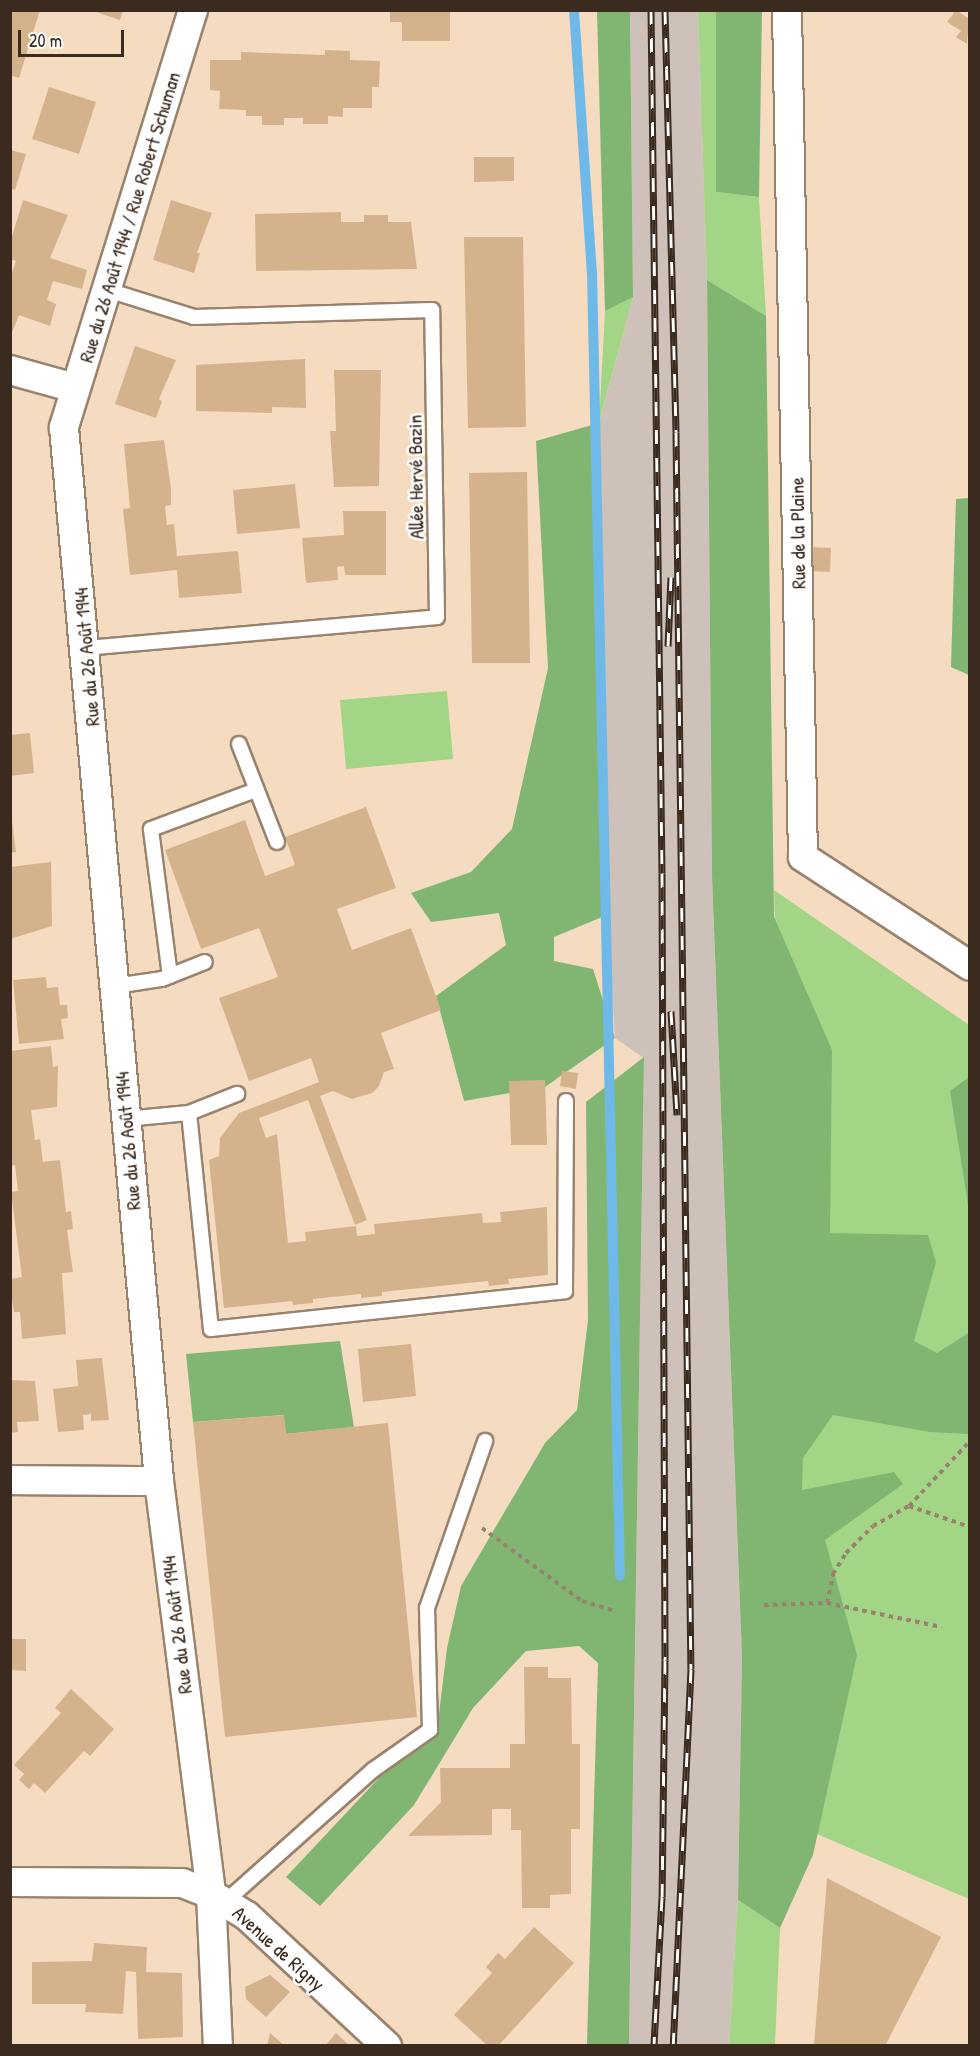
<!DOCTYPE html>
<html>
<head>
<meta charset="utf-8">
<style>
	body { margin:0 }
	#map { position:relative; width:980px; height:2056px; overflow:hidden; background:#f5dcc0; font-family:"Patrick Hand",sans-serif }
	div>[style] { position:absolute }
	[style*='--x'] { left:calc(var(--x)*1px); top:calc(var(--y)*1px); width:calc(var(--w)*1px); rotate:calc(var(--a)*1deg) }
	.industrial>* { inset:0; background:#cec1ba }
	.green>* { inset:0; background:#a2d585 }
	.forest>* { inset:0; background:#81b672 }
	.stream>* { height:10px; margin:-5px; padding:0 5px; transform-origin:5px; border-radius:5px; background:#6fb9e8 }
	.building>* { inset:0; background:#d4b38c }
	.path>* { height:4px; margin-top:-2px; transform-origin:0; background:repeating-linear-gradient(90deg,#98836f 0 4.5px,transparent 0 9px) }
	.roads { filter:drop-shadow(2px 0 #98836f) drop-shadow(-2px 0 #98836f) drop-shadow(0 2px #98836f) drop-shadow(0 -2px #98836f) }
	.lane>* { height:14px; margin:-7px; padding:0 7px; transform-origin:7px; border-radius:7px; background:#fff }
	.street>* { height:28px; margin:-14px; padding:0 14px; transform-origin:14px; border-radius:14px; background:#fff }
	.rail>* { height:7px; margin-top:-3.5px; transform-origin:0; background:repeating-linear-gradient(90deg,#fff 0 14px,#3b2a1e 0 28px); box-sizing:border-box; border-block:2px solid #3b2a1e }
	span { translate:-50% -50%; white-space:nowrap; text-align:center; line-height:1.15; -webkit-text-stroke:5px #fff; paint-order:stroke }
	.street-label { font-size:20px; color:#3b2a1e }
	.frame { position:absolute; inset:0; border:12px solid #3b2a1e; pointer-events:none }
	.scale { position:absolute; left:18px; top:30px; width:106px; height:27px; box-sizing:border-box; border:3px solid #3b2a1e; border-top:0; padding-left:8px; font-size:18px; line-height:21px; white-space:nowrap; color:#3b2a1e; -webkit-text-stroke:4px #fff; paint-order:stroke }
</style>
</head>
<body>
<div id="map">
	<div class="industrial">
		<div style="clip-path:polygon(630px 11px,698px 11px,707px 280px,712px 876px,742px 1657px,738px 1900px,729px 2045px,629px 2045px,644px 1058px,615px 1038px,607px 915px,599px 424px,633px 297px)"></div>
	</div>
	<div class="green">
		<div style="clip-path:polygon(698px 11px,725px 11px,716px 192px,759px 197px,766px 316px,707px 280px)"></div>
		<div style="clip-path:polygon(633px 297px,599px 423px,605px 311px)"></div>
		<div style="clip-path:polygon(447px 691px,453px 759px,346px 769px,340px 700px)"></div>
		<div style="clip-path:polygon(774px 890px,969px 1025px,969px 1899px,798px 1826px)"></div>
		<div style="clip-path:polygon(738px 1900px,780px 1928px,775px 2045px,729px 2046px)"></div>
	</div>
	<div class="forest">
		<div style="clip-path:polygon(597px 11px,630px 11px,633px 297px,605px 311px)"></div>
		<div style="clip-path:polygon(716px 11px,762px 11px,759px 197px,716px 192px)"></div>
		<div style="clip-path:polygon(707px 280px,766px 316px,774px 917px,832px 1050px,830px 1233px,928px 1235px,936px 1262px,914px 1341px,937px 1353px,970px 1332px,969px 1434px,930px 1432px,833px 1415px,803px 1458px,802px 1490px,894px 1472px,903px 1484px,825px 1540px,857px 1655px,813px 1855px,780px 1928px,738px 1900px,742px 1657px,712px 876px)"></div>
		<div style="clip-path:polygon(599px 423px,607px 915px,554px 937px,554px 961px,593px 969px,615px 1038px,545px 1087px,464px 1101px,436px 996px,506px 945px,499px 913px,431px 922px,411px 893px,471px 872px,512px 829px,548px 668px,536px 441px)"></div>
		<div style="clip-path:polygon(969px 498px,970px 498px,969px 675px,951px 667px,956px 499px)"></div>
		<div style="clip-path:polygon(644px 1057px,629px 2042px,629px 2045px,587px 2045px,598px 1663px,579px 1646px,526px 1651px,473px 1708px,414px 1805px,320px 1906px,286px 1877px,439px 1714px,447px 1648px,461px 1586px,545px 1443px,577px 1410px,588px 1320px,586px 1102px)"></div>
		<div style="clip-path:polygon(969px 1077px,969px 1211px,950px 1091px)"></div>
		<div style="clip-path:polygon(340px 1341px,354px 1427px,286px 1434px,283px 1415px,193px 1422px,186px 1354px)"></div>
	</div>
	<div class="stream">
		<div style="--x:574;--y:10;--w:263;--a:86.1"></div>
		<div style="--x:592;--y:272;--w:1304;--a:88.77"></div>
	</div>
	<div class="building">
		<div style="clip-path:polygon(10px 10px,40px 10px,19px 78px,10px 75px)"></div>
		<div style="clip-path:polygon(90px 10px,123px 10px,120px 20px)"></div>
		<div style="clip-path:polygon(390px 10px,450px 10px,450px 41px,402px 41px,402px 22px,390px 22px)"></div>
		<div style="clip-path:polygon(956px 10px,969px 19px,967px 44px,956px 37px,961px 31px,947px 22px)"></div>
		<div style="clip-path:polygon(325px 50px,350px 51px,350px 60px,380px 61px,379px 87px,372px 87px,372px 108px,343px 108px,343px 117px,328px 116px,328px 124px,303px 124px,303px 118px,284px 118px,284px 125px,262px 125px,262px 116px,246px 116px,246px 110px,219px 109px,220px 91px,210px 90px,210px 60px,241px 60px,241px 52px,325px 55px)"></div>
		<div style="clip-path:polygon(49px 87px,96px 102px,79px 154px,32px 139px)"></div>
		<div style="clip-path:polygon(10px 150px,26px 154px,15px 190px,10px 188px)"></div>
		<div style="clip-path:polygon(474px 157px,514px 157px,514px 181px,474px 182px)"></div>
		<div style="clip-path:polygon(23px 200px,68px 215px,50px 258px,87px 270px,82px 289px,53px 281px,47px 300px,56px 304px,50px 326px,19px 315px,11px 335px,10px 279px,16px 261px,10px 259px,10px 243px)"></div>
		<div style="clip-path:polygon(171px 200px,212px 213px,197px 253px,200px 253px,194px 273px,153px 260px)"></div>
		<div style="clip-path:polygon(341px 212px,341px 222px,364px 222px,364px 215px,388px 215px,388px 222px,411px 222px,417px 269px,256px 271px,255px 214px)"></div>
		<div style="clip-path:polygon(464px 237px,523px 237px,526px 427px,468px 428px)"></div>
		<div style="clip-path:polygon(135px 346px,176px 360px,159px 399px,162px 401px,156px 418px,115px 404px)"></div>
		<div style="clip-path:polygon(305px 359px,306px 408px,272px 407px,272px 413px,196px 411px,196px 365px)"></div>
		<div style="clip-path:polygon(334px 370px,381px 370px,379px 486px,334px 487px,330px 431px,336px 431px)"></div>
		<div style="clip-path:polygon(164px 440px,171px 488px,171px 505px,165px 506px,167px 525px,174px 524px,177px 556px,238px 551px,242px 593px,179px 598px,177px 570px,130px 575px,123px 509px,130px 508px,124px 444px)"></div>
		<div style="clip-path:polygon(527px 472px,530px 663px,472px 663px,469px 473px)"></div>
		<div style="clip-path:polygon(295px 484px,300px 528px,237px 534px,233px 490px)"></div>
		<div style="clip-path:polygon(343px 511px,386px 511px,386px 575px,345px 575px,344px 566px,337px 567px,338px 580px,306px 583px,302px 538px,344px 535px)"></div>
		<div style="clip-path:polygon(812px 547px,831px 548px,830px 572px,811px 571px)"></div>
		<div style="clip-path:polygon(30px 733px,34px 773px,10px 776px,10px 735px)"></div>
		<div style="clip-path:polygon(10px 806px,16px 852px,10px 853px)"></div>
		<div style="clip-path:polygon(366px 807px,396px 888px,337px 909px,352px 950px,411px 928px,441px 1010px,381px 1033px,394px 1069px,384px 1072px,379px 1086px,372px 1093px,352px 1099px,333px 1091px,320px 1096px,367px 1220px,355px 1225px,308px 1100px,259px 1118px,266px 1138px,277px 1134px,288px 1243px,306px 1241px,305px 1232px,356px 1226px,357px 1236px,375px 1234px,374px 1224px,482px 1213px,483px 1223px,501px 1222px,500px 1212px,547px 1207px,548px 1275px,508px 1279px,509px 1284px,489px 1286px,488px 1281px,382px 1292px,382px 1296px,361px 1298px,361px 1294px,313px 1299px,313px 1303px,293px 1305px,292px 1301px,224px 1308px,209px 1160px,219px 1156px,220px 1138px,239px 1113px,319px 1082px,311px 1058px,249px 1081px,219px 998px,278px 977px,259px 928px,201px 949px,165px 850px,245px 820px,265px 876px,295px 865px,285px 837px)"></div>
		<div style="clip-path:polygon(51px 862px,52px 926px,10px 939px,10px 867px)"></div>
		<div style="clip-path:polygon(46px 977px,47px 988px,58px 987px,60px 1005px,67px 1005px,68px 1018px,61px 1019px,64px 1039px,19px 1044px,13px 980px)"></div>
		<div style="clip-path:polygon(51px 1046px,53px 1067px,58px 1066px,57px 1107px,31px 1110px,35px 1140px,40px 1139px,43px 1162px,60px 1160px,66px 1212px,71px 1211px,73px 1229px,67px 1230px,73px 1272px,62px 1273px,66px 1334px,22px 1339px,20px 1312px,14px 1312px,10px 1286px,10px 1279px,22px 1277px,11px 1192px,18px 1191px,15px 1165px,10px 1166px,10px 1051px)"></div>
		<div style="clip-path:polygon(562px 1071px,578px 1073px,576px 1089px,560px 1086px)"></div>
		<div style="clip-path:polygon(545px 1080px,547px 1145px,511px 1145px,509px 1081px)"></div>
		<div style="clip-path:polygon(411px 1344px,416px 1396px,363px 1402px,358px 1349px)"></div>
		<div style="clip-path:polygon(102px 1358px,109px 1420px,91px 1421px,91px 1414px,83px 1415px,84px 1430px,58px 1432px,53px 1389px,78px 1386px,76px 1360px)"></div>
		<div style="clip-path:polygon(10px 1380px,35px 1381px,39px 1421px,17px 1422px,18px 1432px,10px 1433px)"></div>
		<div style="clip-path:polygon(284px 1415px,286px 1434px,388px 1423px,417px 1717px,225px 1737px,193px 1422px)"></div>
		<div style="clip-path:polygon(10px 1639px,26px 1639px,26px 1671px,10px 1670px)"></div>
		<div style="clip-path:polygon(524px 1667px,548px 1667px,548px 1678px,571px 1678px,572px 1744px,580px 1744px,580px 1829px,571px 1829px,571px 1894px,550px 1895px,550px 1908px,522px 1908px,521px 1830px,511px 1830px,511px 1809px,492px 1809px,492px 1835px,408px 1836px,441px 1802px,440px 1768px,510px 1768px,510px 1744px,525px 1744px)"></div>
		<div style="clip-path:polygon(71px 1689px,114px 1729px,90px 1756px,84px 1751px,45px 1793px,34px 1783px,29px 1789px,19px 1780px,24px 1774px,14px 1765px,61px 1713px,55px 1708px)"></div>
		<div style="clip-path:polygon(827px 1878px,941px 1937px,885px 2046px,814px 2046px)"></div>
		<div style="clip-path:polygon(534px 1927px,574px 1963px,498px 2046px,488px 2046px,454px 2015px,492px 1973px,486px 1967px,498px 1953px,505px 1959px)"></div>
		<div style="clip-path:polygon(94px 1943px,147px 1947px,146px 1972px,182px 1973px,183px 2037px,138px 2039px,136px 1972px,126px 1971px,123px 2014px,85px 2012px,86px 2004px,32px 2004px,32px 1962px,92px 1961px)"></div>
		<div style="clip-path:polygon(270px 1975px,290px 1992px,266px 2017px,246px 1999px,245px 1987px)"></div>
		<div style="clip-path:polygon(270px 2033px,285px 2046px,267px 2046px)"></div>
		<div style="clip-path:polygon(336px 2033px,350px 2046px,325px 2046px)"></div>
	</div>
	<div class="path">
		<div style="--x:909;--y:1506;--w:65;--a:19"></div>
		<div style="--x:482;--y:1528;--w:124;--a:36.1"></div>
		<div style="--x:582;--y:1601;--w:34;--a:17"></div>
		<div style="--x:827;--y:1603;--w:30;--a:-78"></div>
		<div style="--x:833;--y:1574;--w:25;--a:-58"></div>
		<div style="--x:846;--y:1553;--w:38;--a:-45"></div>
		<div style="--x:873;--y:1526;--w:41;--a:-29.1"></div>
		<div style="--x:909;--y:1506;--w:89;--a:-46.8"></div>
		<div style="--x:764;--y:1605;--w:63;--a:-1.8"></div>
		<div style="--x:827;--y:1603;--w:117;--a:11.8"></div>
	</div>
	<div class="roads">
		<div class="lane">
			<div style="--x:85;--y:648;--w:353;--a:-5"></div>
			<div style="--x:437;--y:617;--w:307;--a:-90.9"></div>
			<div style="--x:432;--y:310;--w:238;--a:178.3"></div>
			<div style="--x:194;--y:317;--w:90;--a:-162.6"></div>
			<div style="--x:239;--y:744;--w:105;--a:68.8"></div>
			<div style="--x:170;--y:976;--w:148;--a:-97.4"></div>
			<div style="--x:151;--y:829;--w:112;--a:-20.4"></div>
			<div style="--x:115;--y:986;--w:48;--a:-8.5"></div>
			<div style="--x:162;--y:979;--w:46;--a:-21.6"></div>
			<div style="--x:189;--y:1113;--w:217;--a:84.2"></div>
			<div style="--x:211;--y:1329;--w:356;--a:-6.1"></div>
			<div style="--x:565;--y:1291;--w:190;--a:-89.7"></div>
			<div style="--x:125;--y:1119;--w:64;--a:-5.4"></div>
			<div style="--x:189;--y:1113;--w:52;--a:-21.6"></div>
			<div style="--x:226;--y:1901;--w:197;--a:-41.7"></div>
			<div style="--x:373;--y:1770;--w:70;--a:-35.1"></div>
			<div style="--x:430;--y:1730;--w:122;--a:-91.4"></div>
			<div style="--x:427;--y:1608;--w:177;--a:-70.8"></div>
		</div>
		<div class="street">
			<div style="--x:193;--y:10;--w:437;--a:107.2"></div>
			<div style="--x:64;--y:428;--w:1057;--a:84.84"></div>
			<div style="--x:159;--y:1481;--w:416;--a:82.8"></div>
			<div style="--x:211;--y:1894;--w:152;--a:87.4"></div>
			<div style="--x:787;--y:10;--w:847;--a:88.92"></div>
			<div style="--x:803;--y:857;--w:199;--a:33.1"></div>
			<div style="--x:10;--y:370;--w:67;--a:15.5"></div>
			<div style="--x:10;--y:1480;--w:149;--a:0.4"></div>
			<div style="--x:10;--y:1882;--w:172;--a:0.3"></div>
			<div style="--x:182;--y:1883;--w:31;--a:21"></div>
			<div style="--x:211;--y:1894;--w:42;--a:31.4"></div>
			<div style="--x:247;--y:1916;--w:191;--a:42.9"></div>
		</div>
	</div>
	<div class="rail">
		<div style="--x:651;--y:10;--w:863;--a:89.27"></div>
		<div style="--x:662;--y:873;--w:787;--a:89.78"></div>
		<div style="--x:665;--y:1660;--w:237;--a:90.7"></div>
		<div style="--x:662;--y:1897;--w:149;--a:93.1"></div>
		<div style="--x:665;--y:10;--w:422;--a:88.5"></div>
		<div style="--x:676;--y:432;--w:1237;--a:89.31"></div>
		<div style="--x:691;--y:1669;--w:377;--a:92.7"></div>
		<div style="--x:668;--y:646;--w:69;--a:-87.5"></div>
		<div style="--x:671;--y:1011;--w:104;--a:86.7"></div>
	</div>
	<div class="street-label">
		<span style="left:129px;top:217px;rotate:-73deg">Rue du 26 Août 1944 / Rue Robert Schuman</span>
		<span style="left:415px;top:477px;rotate:-91deg">Allée Hervé Bazin</span>
		<span style="left:797px;top:533px;rotate:-91deg">Rue de la Plaine</span>
		<span style="left:86px;top:657px;rotate:-95deg">Rue du 26 Août 1944</span>
		<span style="left:127px;top:1141px;rotate:-95deg">Rue du 26 Août 1944</span>
		<span style="left:176px;top:1625px;rotate:-97deg">Rue du 26 Août 1944</span>
		<span style="left:279px;top:1948px;rotate:42deg">Avenue de Rigny</span>
	</div>
	<div class="frame"></div>
	<div class="scale">20 m</div>
</div>
</body>
</html>
